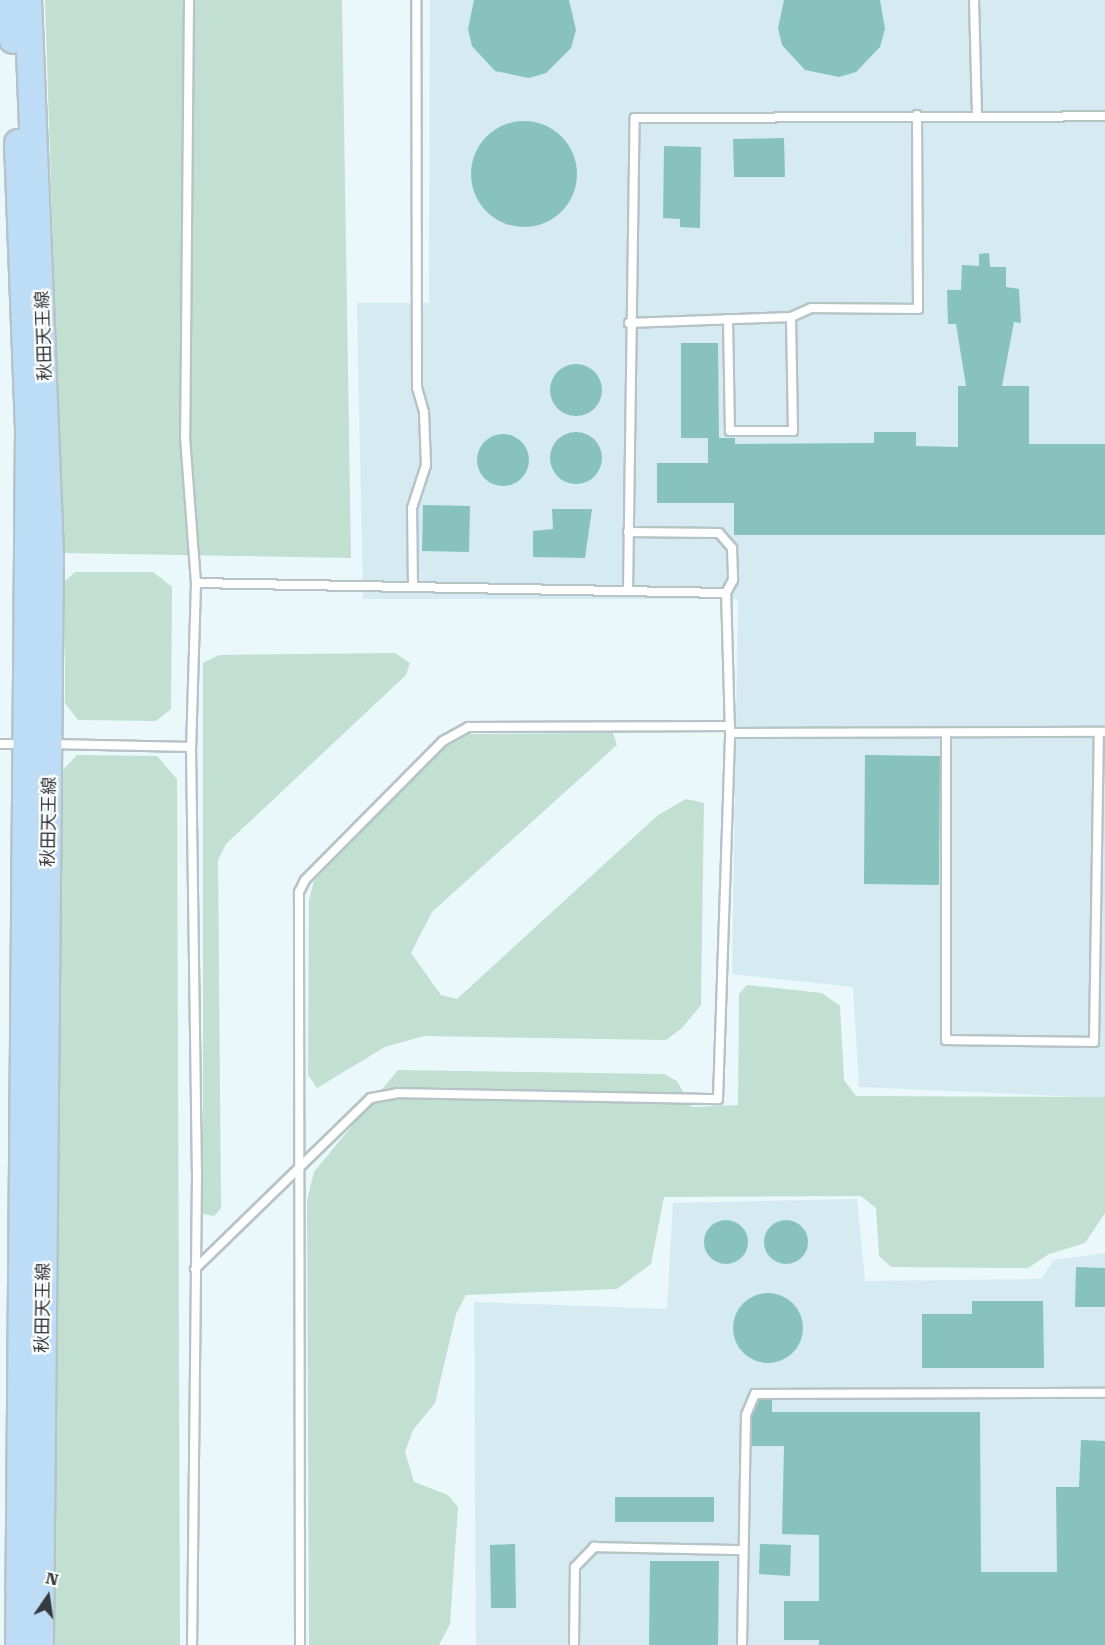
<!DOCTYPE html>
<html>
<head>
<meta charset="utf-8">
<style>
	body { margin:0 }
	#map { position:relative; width:1105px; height:1645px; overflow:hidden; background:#eaf7fb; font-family:"Roboto Serif","Noto Sans JP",serif }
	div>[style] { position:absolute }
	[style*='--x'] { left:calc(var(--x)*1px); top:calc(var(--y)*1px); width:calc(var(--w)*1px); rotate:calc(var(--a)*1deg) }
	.built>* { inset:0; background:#d5ebf1 }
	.green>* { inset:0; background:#c1e0d1 }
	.building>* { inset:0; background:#87c2be }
	.round { border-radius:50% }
	.roads { filter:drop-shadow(2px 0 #b6c3c7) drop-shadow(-2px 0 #b6c3c7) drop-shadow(0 2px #b6c3c7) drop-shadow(0 -2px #b6c3c7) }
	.service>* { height:8px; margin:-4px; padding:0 4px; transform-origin:4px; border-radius:4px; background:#fff }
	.primary>* { height:26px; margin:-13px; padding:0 13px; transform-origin:13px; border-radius:13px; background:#bdddf7 }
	span { translate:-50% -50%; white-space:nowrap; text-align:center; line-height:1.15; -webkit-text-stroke:4.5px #fff; paint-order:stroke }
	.street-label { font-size:18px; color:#353a3c }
	.north { position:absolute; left:18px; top:1567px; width:60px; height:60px; -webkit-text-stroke:4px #fff; paint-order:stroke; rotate:13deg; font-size:16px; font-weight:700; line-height:24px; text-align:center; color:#353a3c }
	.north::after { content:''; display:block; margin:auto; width:21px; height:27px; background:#353a3c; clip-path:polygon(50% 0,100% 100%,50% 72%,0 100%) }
</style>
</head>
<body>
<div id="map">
	<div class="built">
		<div style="clip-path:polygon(430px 0,1105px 0,1105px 1098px,859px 1087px,853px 987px,732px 974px,738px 599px,363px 599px,357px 303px,429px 303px)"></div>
		<div style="clip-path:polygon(857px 1199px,865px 1281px,1041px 1279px,1054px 1260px,1105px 1253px,1105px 1645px,476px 1645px,474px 1302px,667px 1309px,673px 1203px)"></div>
	</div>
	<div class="green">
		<div style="clip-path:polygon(45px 0,342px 0,351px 558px,63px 553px)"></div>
		<div style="clip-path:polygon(75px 572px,153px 572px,172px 587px,171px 709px,156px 721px,78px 720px,65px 703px,65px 581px)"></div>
		<div style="clip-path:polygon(395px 653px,410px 663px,406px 675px,226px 844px,218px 860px,221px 1208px,214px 1216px,203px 1214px,203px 663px,219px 655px)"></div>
		<div style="clip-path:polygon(613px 733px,617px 745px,432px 912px,411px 953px,441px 995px,457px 999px,658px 815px,686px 799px,704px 803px,701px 1005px,682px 1028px,666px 1040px,424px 1036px,385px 1047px,317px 1088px,308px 1075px,309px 900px,314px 881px,444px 748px,469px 734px)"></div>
		<div style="clip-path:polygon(77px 755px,157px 756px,177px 779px,180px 1645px,50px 1645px,61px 772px)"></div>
		<div style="clip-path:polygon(747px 985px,822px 993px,840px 1006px,844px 1080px,856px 1096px,1105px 1097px,1105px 1213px,1085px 1243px,1049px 1254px,1028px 1268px,891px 1267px,879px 1256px,876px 1208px,861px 1196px,664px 1197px,651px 1264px,617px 1289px,466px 1295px,456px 1314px,435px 1403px,413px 1430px,405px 1452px,414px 1482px,448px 1495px,458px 1507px,450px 1624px,439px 1645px,309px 1645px,307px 1201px,314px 1172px,398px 1070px,664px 1074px,677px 1081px,692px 1107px,738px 1105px,739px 994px)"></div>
	</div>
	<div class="building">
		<div style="clip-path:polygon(474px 0,569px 0,576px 30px,571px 48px,546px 73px,529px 78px,495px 71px,472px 46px,468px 29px)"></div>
		<div style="clip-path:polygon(784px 0,880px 0,885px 29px,880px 47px,856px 72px,839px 77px,805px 70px,782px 45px,778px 28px)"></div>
		<div class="round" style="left:471px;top:121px;width:106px;height:106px"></div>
		<div style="clip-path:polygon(784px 138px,785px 177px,734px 177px,733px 139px)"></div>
		<div style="clip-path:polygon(664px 146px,701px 147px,700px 228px,680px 227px,680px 219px,663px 218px)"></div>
		<div style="clip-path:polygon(989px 253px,990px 267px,1006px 267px,1006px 287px,1019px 289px,1021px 323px,1014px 322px,1002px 386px,1029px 386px,1029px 444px,1105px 444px,1105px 535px,734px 535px,734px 503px,657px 503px,657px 463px,708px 463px,708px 438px,681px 438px,681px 343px,718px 343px,719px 438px,735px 438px,735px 444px,874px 443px,874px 432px,916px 432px,916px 446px,958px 447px,958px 386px,966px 386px,956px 324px,948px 324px,947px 290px,961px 290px,962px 265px,979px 266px,979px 254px)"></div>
		<div class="round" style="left:550px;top:364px;width:52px;height:52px"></div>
		<div class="round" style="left:550px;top:432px;width:52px;height:52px"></div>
		<div class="round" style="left:477px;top:434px;width:52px;height:52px"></div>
		<div style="clip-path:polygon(423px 505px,470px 506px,469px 552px,422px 551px)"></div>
		<div style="clip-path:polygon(552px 509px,592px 509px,585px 558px,533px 557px,533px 531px,553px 529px)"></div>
		<div style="clip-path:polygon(865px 755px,940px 756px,939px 885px,864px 884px)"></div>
		<div class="round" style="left:704px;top:1220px;width:44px;height:44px"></div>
		<div class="round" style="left:764px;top:1220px;width:44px;height:44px"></div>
		<div style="clip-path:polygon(1076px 1267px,1105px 1268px,1105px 1307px,1075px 1307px)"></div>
		<div class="round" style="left:733px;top:1293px;width:70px;height:70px"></div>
		<div style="clip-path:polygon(972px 1301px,1043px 1301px,1044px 1368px,922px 1368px,922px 1314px,972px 1314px)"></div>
		<div style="clip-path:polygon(759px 1400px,772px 1400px,772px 1412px,980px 1412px,981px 1572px,1057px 1572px,1056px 1487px,1079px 1487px,1081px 1440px,1105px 1441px,1105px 1645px,819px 1645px,819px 1640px,784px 1640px,784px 1601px,819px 1601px,819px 1535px,782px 1534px,784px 1446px,752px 1446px,752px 1416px)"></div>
		<div style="clip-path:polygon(615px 1497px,714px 1497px,714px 1522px,615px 1522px)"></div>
		<div style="clip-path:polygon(515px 1544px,516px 1608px,491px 1608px,490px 1545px)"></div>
		<div style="clip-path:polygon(760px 1544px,791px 1545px,790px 1576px,759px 1574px)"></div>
		<div style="clip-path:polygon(650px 1561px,719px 1561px,718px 1645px,649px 1645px)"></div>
	</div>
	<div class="roads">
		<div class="service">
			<div style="--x:189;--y:0;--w:437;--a:90.5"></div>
			<div style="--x:185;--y:437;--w:146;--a:85.7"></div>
			<div style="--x:196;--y:583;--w:164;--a:91.7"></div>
			<div style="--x:191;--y:747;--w:428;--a:89.2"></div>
			<div style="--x:197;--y:1175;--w:470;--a:90.6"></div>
			<div style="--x:974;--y:0;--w:114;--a:88.5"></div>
			<div style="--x:728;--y:319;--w:112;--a:89"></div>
			<div style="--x:730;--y:431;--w:63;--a:0"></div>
			<div style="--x:793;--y:431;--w:114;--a:-91"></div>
			<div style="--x:629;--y:323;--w:162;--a:-2.1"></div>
			<div style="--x:791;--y:317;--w:22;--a:-24"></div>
			<div style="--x:811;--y:308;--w:107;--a:0.5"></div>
			<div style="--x:918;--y:309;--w:194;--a:-90.3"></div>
			<div style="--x:628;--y:532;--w:91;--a:0.6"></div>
			<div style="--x:719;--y:533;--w:20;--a:49"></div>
			<div style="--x:732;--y:548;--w:32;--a:88"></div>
			<div style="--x:733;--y:580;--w:15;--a:118"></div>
			<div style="--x:413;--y:587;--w:79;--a:-90.7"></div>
			<div style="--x:412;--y:508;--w:45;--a:-72"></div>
			<div style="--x:426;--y:465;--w:53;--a:-92.2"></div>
			<div style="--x:424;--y:412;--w:25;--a:-106"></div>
			<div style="--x:417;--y:388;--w:388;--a:-90.1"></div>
			<div style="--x:628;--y:591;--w:473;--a:-89.2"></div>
			<div style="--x:635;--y:118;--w:470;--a:-0.2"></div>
			<div style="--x:730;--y:733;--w:375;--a:-0.2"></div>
			<div style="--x:946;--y:733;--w:307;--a:90"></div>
			<div style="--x:946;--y:1040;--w:148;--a:0.8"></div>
			<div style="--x:1094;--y:1042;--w:310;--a:-89.1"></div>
			<div style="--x:0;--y:744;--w:22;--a:0"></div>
			<div style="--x:52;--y:744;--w:139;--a:1.2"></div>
			<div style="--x:195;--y:1269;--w:245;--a:-44.2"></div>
			<div style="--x:371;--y:1098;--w:27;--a:-10"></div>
			<div style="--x:398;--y:1093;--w:320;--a:1.1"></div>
			<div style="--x:718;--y:1099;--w:366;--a:-88.1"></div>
			<div style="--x:730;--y:733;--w:140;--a:-91.6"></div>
			<div style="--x:726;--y:593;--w:530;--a:-178.92"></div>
			<div style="--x:300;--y:1645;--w:753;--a:-90.08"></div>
			<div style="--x:299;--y:892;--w:13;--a:-63"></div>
			<div style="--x:305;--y:880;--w:196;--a:-45.2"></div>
			<div style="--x:443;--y:741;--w:29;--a:-29"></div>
			<div style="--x:468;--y:727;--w:262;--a:-0.2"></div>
			<div style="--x:574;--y:1645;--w:78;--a:-89.3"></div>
			<div style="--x:575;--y:1567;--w:28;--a:-46"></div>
			<div style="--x:594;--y:1547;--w:149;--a:1.2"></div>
			<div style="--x:742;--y:1645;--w:230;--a:-89"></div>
			<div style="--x:746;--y:1415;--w:23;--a:-67"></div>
			<div style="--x:755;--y:1394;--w:350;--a:-0.2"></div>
		</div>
		<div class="primary">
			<div style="--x:10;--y:0;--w:40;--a:85.7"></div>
			<div style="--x:28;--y:0;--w:555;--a:87.73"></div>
			<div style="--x:50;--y:555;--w:1090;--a:90.53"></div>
			<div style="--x:18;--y:143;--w:287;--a:87.8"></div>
			<div style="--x:29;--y:430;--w:1215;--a:90.47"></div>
		</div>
	</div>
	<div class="street-label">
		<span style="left:44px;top:336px;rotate:-92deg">秋田天王線</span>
		<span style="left:49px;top:822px;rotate:-89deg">秋田天王線</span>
		<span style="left:43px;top:1308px;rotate:-89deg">秋田天王線</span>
	</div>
	<div class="north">N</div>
</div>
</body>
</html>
